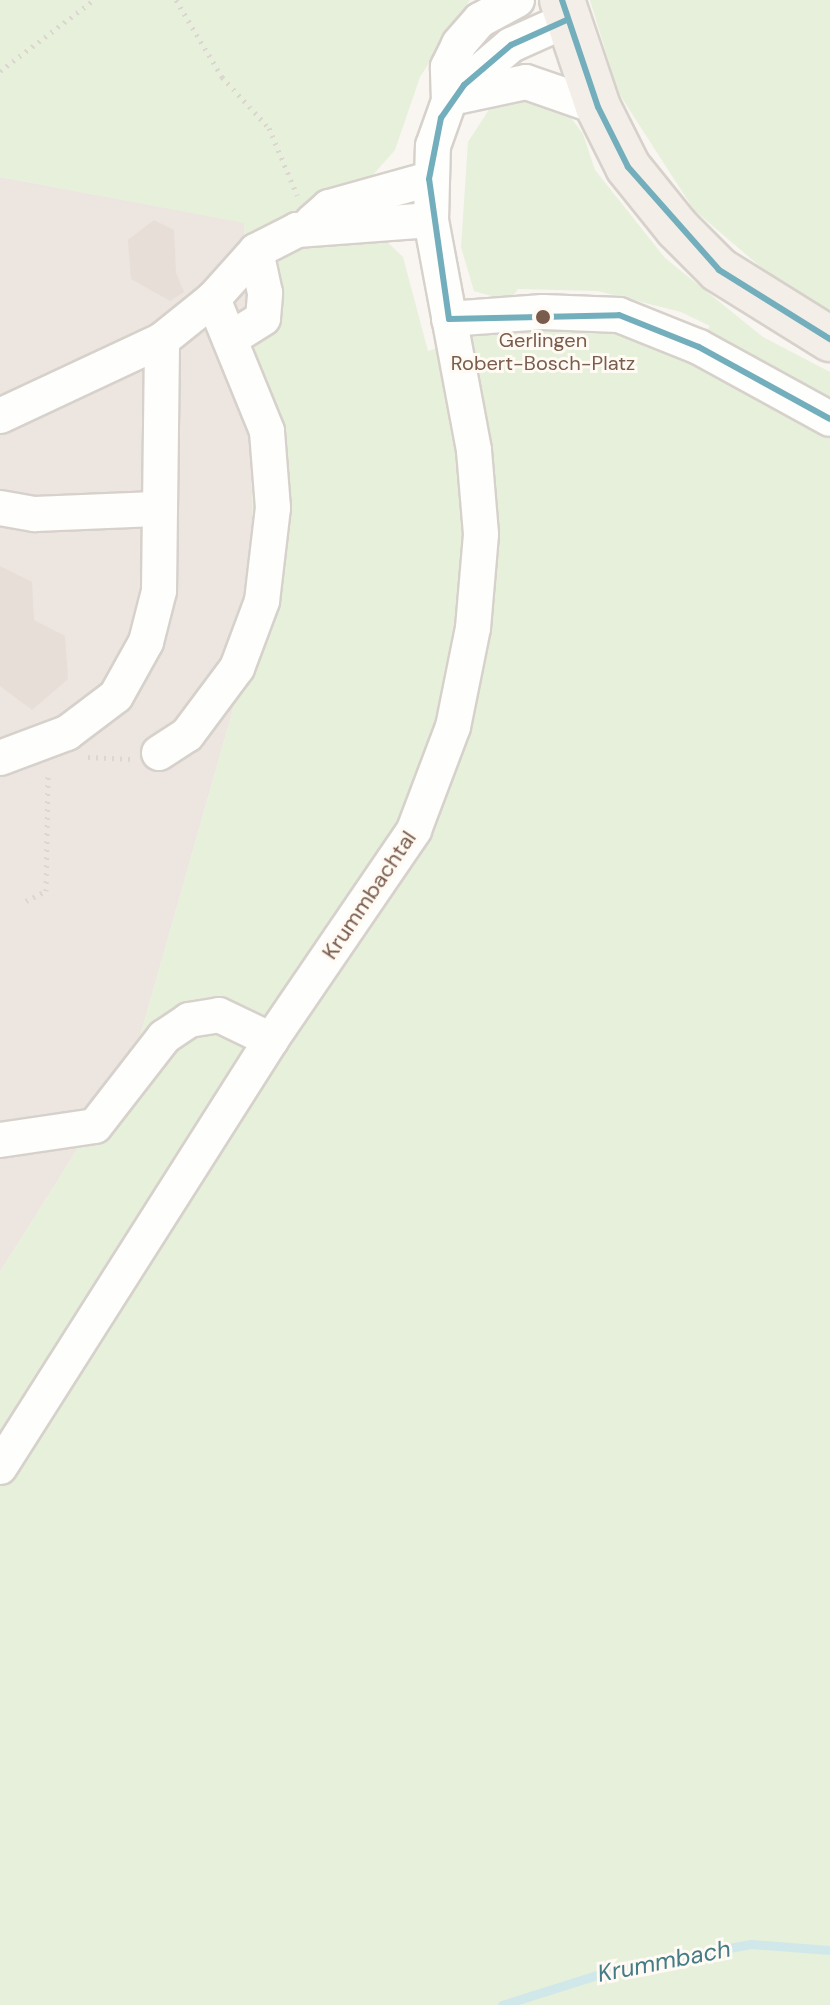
<!DOCTYPE html>
<html>
<head>
<meta charset="utf-8">
<style>
	body { margin:0 }
	#map { position:relative; width:830px; height:2005px; overflow:hidden; background:#f9f5f0; font-family:"DM Sans",sans-serif }
	div>[style] { position:absolute }
	[style*='--x'] { left:calc(var(--x)*1px); top:calc(var(--y)*1px); width:calc(var(--w)*1px); rotate:calc(var(--a)*1deg) }
	.industrial>* { inset:0; background:#ede5e0 }
	.green>* { inset:0; background:#e7f0db }
	.stream>* { height:9px; margin:-4.5px; padding:0 4.5px; transform-origin:4.5px; border-radius:4.5px; background:#d0e8ea }
	.building>* { inset:0; background:#e6ded7 }
	.path>* { height:5px; margin-top:-2.5px; transform-origin:0; background:repeating-linear-gradient(90deg,#dcd5d0 0 2px,transparent 0 8px) }
	.roads { filter:drop-shadow(2px 0 #d7d1cb) drop-shadow(-2px 0 #d7d1cb) drop-shadow(0 2px #d7d1cb) drop-shadow(0 -2px #d7d1cb) }
	.minor>* { height:34px; margin:-17px; padding:0 17px; transform-origin:17px; border-radius:17px; background:#fefefd }
	.major>* { height:44px; margin:-22px; padding:0 22px; transform-origin:22px; border-radius:22px; background:#f3eee8 }
	.bus-1>* { height:6px; margin:-3px; padding:0 3px; transform-origin:3px; border-radius:3px; background:#73aebc }
	.dots>* { width:22px; height:22px; translate:-50% -50%; box-sizing:border-box; border:4px solid #fffaf3; border-radius:50% }
	span { translate:-50% -50%; white-space:nowrap; text-align:center; line-height:1.15; -webkit-text-stroke:6px #fffaf3; paint-order:stroke }
	.bus-label { font-size:20px; color:#7a5c4d }
	.street-label { font-size:22px; color:#7a5c4d }
	.water-label { font-size:24px; color:#437c86; font-style:italic }
</style>
</head>
<body>
<div id="map">
	<div class="industrial">
		<div style="clip-path:polygon(0 177px,244px 222px,256px 629px,133px 1061px,0 1272px)"></div>
	</div>
	<div class="green">
		<div style="clip-path:polygon(0 0,470px 0,420px 77px,395px 150px,372px 176px,354px 184px,384px 239px,403px 257px,428px 351px,509px 327px,623px 332px,689px 356px,710px 326px,681px 312px,598px 291px,518px 289px,509px 301px,474px 291px,461px 247px,468px 142px,492px 105px,520px 94px,566px 111px,583px 134px,595px 170px,665px 258px,763px 337px,830px 372px,830px 2005px,0 2005px,0 1272px,133px 1061px,256px 629px,244px 223px,0 177px)"></div>
		<div style="clip-path:polygon(590px 0,830px 0,830px 314px,797px 298px,694px 210px,618px 92px)"></div>
	</div>
	<div class="stream">
		<div style="--x:502;--y:2005;--w:120;--a:-17.5"></div>
		<div style="--x:616;--y:1969;--w:137;--a:-10.5"></div>
		<div style="--x:751;--y:1944;--w:79;--a:4.3"></div>
	</div>
	<div class="building">
		<div style="clip-path:polygon(154px 220px,174px 230px,176px 273px,184px 292px,170px 301px,131px 279px,128px 240px)"></div>
		<div style="clip-path:polygon(0 566px,32px 582px,34px 620px,65px 636px,68px 679px,32px 710px,0 686px)"></div>
	</div>
	<div class="path">
		<div style="--x:176;--y:0;--w:90;--a:59.1"></div>
		<div style="--x:222;--y:77;--w:69;--a:47.3"></div>
		<div style="--x:269;--y:128;--w:73;--a:67.3"></div>
		<div style="--x:0;--y:71;--w:118;--a:-37.1"></div>
		<div style="--x:88;--y:757;--w:42;--a:2.7"></div>
		<div style="--x:26;--y:901;--w:22;--a:-27"></div>
		<div style="--x:46;--y:891;--w:115;--a:-89"></div>
	</div>
	<div class="roads">
		<div class="minor">
			<div style="--x:460;--y:96;--w:67;--a:-12"></div>
			<div style="--x:526;--y:82;--w:76;--a:19.1"></div>
			<div style="--x:449;--y:101;--w:34;--a:-92"></div>
			<div style="--x:448;--y:67;--w:25;--a:-64"></div>
			<div style="--x:459;--y:44;--w:32;--a:-49"></div>
			<div style="--x:480;--y:20;--w:42;--a:-28.4"></div>
			<div style="--x:312;--y:222;--w:23;--a:-41"></div>
			<div style="--x:329;--y:207;--w:104;--a:-15.6"></div>
			<div style="--x:449;--y:319;--w:94;--a:-4.3"></div>
			<div style="--x:543;--y:312;--w:76;--a:2.3"></div>
			<div style="--x:619;--y:315;--w:86;--a:21.8"></div>
			<div style="--x:699;--y:347;--w:149;--a:28.8"></div>
			<div style="--x:230;--y:339;--w:39;--a:-32"></div>
			<div style="--x:263;--y:318;--w:25;--a:-85"></div>
			<div style="--x:265;--y:293;--w:43;--a:-102.1"></div>
			<div style="--x:0;--y:416;--w:179;--a:-25.1"></div>
			<div style="--x:162;--y:340;--w:65;--a:-38.8"></div>
			<div style="--x:213;--y:299;--w:64;--a:-48.1"></div>
			<div style="--x:256;--y:251;--w:46;--a:-27.1"></div>
			<div style="--x:297;--y:230;--w:134;--a:-4.3"></div>
			<div style="--x:0;--y:508;--w:36;--a:10"></div>
			<div style="--x:35;--y:514;--w:121;--a:-2.4"></div>
			<div style="--x:159;--y:753;--w:33;--a:-33"></div>
			<div style="--x:187;--y:735;--w:84;--a:-53.3"></div>
			<div style="--x:237;--y:668;--w:72;--a:-69.5"></div>
			<div style="--x:262;--y:601;--w:94;--a:-83.3"></div>
			<div style="--x:273;--y:508;--w:77;--a:-94.5"></div>
			<div style="--x:267;--y:431;--w:143;--a:-112.2"></div>
			<div style="--x:0;--y:758;--w:72;--a:-20.5"></div>
			<div style="--x:67;--y:733;--w:61;--a:-37.1"></div>
			<div style="--x:116;--y:696;--w:62;--a:-60.9"></div>
			<div style="--x:146;--y:642;--w:53;--a:-75.7"></div>
			<div style="--x:159;--y:591;--w:251;--a:-89.3"></div>
			<div style="--x:0;--y:1140;--w:96;--a:-8.4"></div>
			<div style="--x:95;--y:1126;--w:113;--a:-52.2"></div>
			<div style="--x:164;--y:1037;--w:30;--a:-34"></div>
			<div style="--x:189;--y:1020;--w:30;--a:-9"></div>
			<div style="--x:219;--y:1015;--w:58;--a:25.7"></div>
			<div style="--x:0;--y:1467;--w:506;--a:-57.6"></div>
			<div style="--x:271;--y:1040;--w:254;--a:-55.7"></div>
			<div style="--x:414;--y:830;--w:110;--a:-69.3"></div>
			<div style="--x:453;--y:727;--w:101;--a:-78.6"></div>
			<div style="--x:473;--y:628;--w:94;--a:-85.1"></div>
			<div style="--x:481;--y:534;--w:84;--a:-94.8"></div>
			<div style="--x:474;--y:450;--w:234;--a:-100.6"></div>
			<div style="--x:431;--y:220;--w:74;--a:-88.5"></div>
			<div style="--x:433;--y:146;--w:48;--a:-70.4"></div>
			<div style="--x:449;--y:101;--w:22;--a:-47"></div>
			<div style="--x:464;--y:85;--w:62;--a:-40.4"></div>
			<div style="--x:511;--y:45;--w:61;--a:-24.1"></div>
		</div>
		<div class="major">
			<div style="--x:562;--y:0;--w:113;--a:71.4"></div>
			<div style="--x:598;--y:107;--w:67;--a:63.4"></div>
			<div style="--x:628;--y:167;--w:78;--a:51.2"></div>
			<div style="--x:677;--y:228;--w:59;--a:45"></div>
			<div style="--x:719;--y:270;--w:131;--a:31.9"></div>
		</div>
	</div>
	<div class="bus-1">
		<div style="--x:562;--y:0;--w:113;--a:71.4"></div>
		<div style="--x:598;--y:107;--w:67;--a:63.4"></div>
		<div style="--x:628;--y:167;--w:137;--a:48.5"></div>
		<div style="--x:719;--y:270;--w:131;--a:31.9"></div>
		<div style="--x:449;--y:319;--w:170;--a:-1.3"></div>
		<div style="--x:619;--y:315;--w:86;--a:21.8"></div>
		<div style="--x:699;--y:347;--w:149;--a:28.8"></div>
		<div style="--x:449;--y:319;--w:141;--a:-98.1"></div>
		<div style="--x:429;--y:179;--w:62;--a:-78.9"></div>
		<div style="--x:441;--y:118;--w:40;--a:-55.1"></div>
		<div style="--x:464;--y:85;--w:62;--a:-40.4"></div>
		<div style="--x:511;--y:45;--w:61;--a:-24.1"></div>
	</div>
	<div class="dots">
		<div style="left:543px;top:317px;background:#7a5c4d"></div>
	</div>
	<div class="bus-label">
		<span style="left:543px;top:352px">Gerlingen<br>Robert-Bosch-Platz</span>
	</div>
	<div class="street-label">
		<span style="left:369px;top:895px;rotate:-56deg">Krummbachtal</span>
	</div>
	<div class="water-label">
		<span style="left:664px;top:1961px;rotate:-11deg">Krummbach</span>
	</div>
</div>
</body>
</html>
